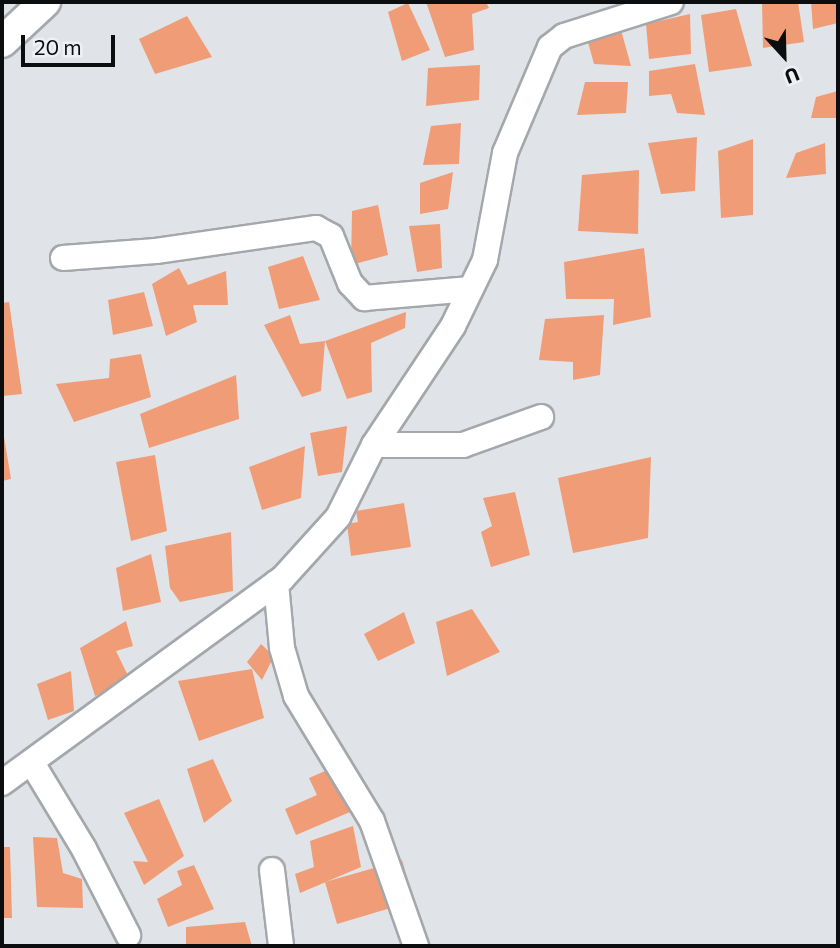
<!DOCTYPE html>
<html>
<head>
<meta charset="utf-8">
<style>
	body { margin:0 }
	#map { position:relative; width:840px; height:948px; overflow:hidden; background:#e0e4e8; font-family:Commissioner,sans-serif }
	div>[style] { position:absolute }
	[style*='--x'] { left:calc(var(--x)*1px); top:calc(var(--y)*1px); width:calc(var(--w)*1px); rotate:calc(var(--a)*1deg) }
	.building>* { inset:0; background:#ef9c77 }
	.roads { filter:drop-shadow(2px 0 #a4a7ab) drop-shadow(-2px 0 #a4a7ab) drop-shadow(0 2px #a4a7ab) drop-shadow(0 -2px #a4a7ab) }
	.minor>* { height:24px; margin:-12px; padding:0 12px; transform-origin:12px; border-radius:12px; background:#fff }
	.tertiary>* { height:30px; margin:-15px; padding:0 15px; transform-origin:15px; border-radius:15px; background:#fff }
	span { translate:-50% -50%; white-space:nowrap; text-align:center; line-height:1.15; -webkit-text-stroke:6px #edf1f5; paint-order:stroke }
	.frame { position:absolute; inset:0; border:4px solid #0c0d0e; pointer-events:none }
	.north { position:absolute; left:749px; top:21px; width:70px; height:70px; -webkit-text-stroke:5px #edf1f5; paint-order:stroke; rotate:158deg; font-size:19px; font-weight:700; line-height:28px; text-align:center; color:#0c0d0e }
	.north::after { content:''; display:block; margin:auto; width:24px; height:32px; background:#0c0d0e; clip-path:polygon(50% 0,100% 100%,50% 72%,0 100%) }
	.scale { position:absolute; left:21px; top:35px; width:94px; height:32px; box-sizing:border-box; border:4px solid #0c0d0e; border-top:0; padding-left:9px; font-size:21px; line-height:24px; white-space:nowrap; color:#0c0d0e; -webkit-text-stroke:5px #edf1f5; paint-order:stroke }
</style>
</head>
<body>
<div id="map">
	<div class="building">
		<div style="clip-path:polygon(426px 2px,486px 2px,489px 8px,472px 14px,474px 50px,445px 57px)"></div>
		<div style="clip-path:polygon(762px 2px,798px 2px,804px 42px,763px 48px)"></div>
		<div style="clip-path:polygon(811px 2px,838px 2px,838px 23px,813px 29px)"></div>
		<div style="clip-path:polygon(408px 3px,430px 50px,402px 61px,388px 12px)"></div>
		<div style="clip-path:polygon(736px 9px,752px 66px,709px 72px,701px 15px)"></div>
		<div style="clip-path:polygon(690px 14px,691px 54px,649px 59px,646px 24px)"></div>
		<div style="clip-path:polygon(187px 16px,212px 57px,155px 74px,139px 39px)"></div>
		<div style="clip-path:polygon(621px 30px,631px 66px,594px 64px,586px 35px)"></div>
		<div style="clip-path:polygon(695px 64px,705px 115px,677px 113px,671px 94px,649px 96px,649px 71px)"></div>
		<div style="clip-path:polygon(480px 65px,479px 100px,426px 106px,428px 68px)"></div>
		<div style="clip-path:polygon(585px 82px,628px 82px,626px 113px,577px 115px)"></div>
		<div style="clip-path:polygon(838px 91px,838px 118px,811px 118px,816px 97px)"></div>
		<div style="clip-path:polygon(461px 123px,459px 164px,423px 165px,431px 126px)"></div>
		<div style="clip-path:polygon(697px 137px,695px 191px,661px 194px,648px 143px)"></div>
		<div style="clip-path:polygon(753px 139px,753px 215px,721px 218px,718px 151px)"></div>
		<div style="clip-path:polygon(825px 143px,826px 174px,786px 178px,796px 153px)"></div>
		<div style="clip-path:polygon(639px 170px,638px 234px,578px 231px,582px 175px)"></div>
		<div style="clip-path:polygon(453px 172px,448px 209px,420px 214px,420px 183px)"></div>
		<div style="clip-path:polygon(378px 205px,388px 255px,351px 265px,352px 211px)"></div>
		<div style="clip-path:polygon(440px 224px,442px 268px,417px 272px,409px 226px)"></div>
		<div style="clip-path:polygon(644px 248px,651px 317px,613px 325px,614px 299px,566px 299px,564px 262px)"></div>
		<div style="clip-path:polygon(303px 256px,320px 300px,279px 309px,268px 267px)"></div>
		<div style="clip-path:polygon(179px 268px,188px 285px,226px 271px,228px 305px,193px 305px,197px 322px,166px 336px,152px 284px)"></div>
		<div style="clip-path:polygon(144px 292px,153px 326px,113px 335px,108px 300px)"></div>
		<div style="clip-path:polygon(9px 302px,22px 394px,2px 396px,2px 303px)"></div>
		<div style="clip-path:polygon(406px 312px,405px 328px,371px 343px,372px 392px,347px 399px,325px 341px)"></div>
		<div style="clip-path:polygon(290px 315px,300px 344px,325px 341px,321px 391px,302px 397px,264px 325px)"></div>
		<div style="clip-path:polygon(604px 315px,600px 375px,573px 380px,573px 362px,539px 360px,545px 319px)"></div>
		<div style="clip-path:polygon(141px 354px,151px 397px,74px 422px,56px 384px,109px 378px,110px 359px)"></div>
		<div style="clip-path:polygon(236px 375px,239px 419px,149px 448px,140px 414px)"></div>
		<div style="clip-path:polygon(2px 425px,11px 479px,2px 481px)"></div>
		<div style="clip-path:polygon(347px 426px,342px 472px,318px 476px,310px 433px)"></div>
		<div style="clip-path:polygon(305px 446px,301px 498px,262px 510px,249px 467px)"></div>
		<div style="clip-path:polygon(155px 455px,167px 531px,131px 541px,116px 462px)"></div>
		<div style="clip-path:polygon(651px 457px,648px 538px,573px 553px,558px 478px)"></div>
		<div style="clip-path:polygon(515px 492px,530px 555px,491px 567px,481px 532px,492px 526px,483px 498px)"></div>
		<div style="clip-path:polygon(404px 503px,411px 547px,351px 556px,347px 524px,358px 522px,356px 511px)"></div>
		<div style="clip-path:polygon(231px 532px,233px 591px,180px 602px,170px 588px,165px 546px)"></div>
		<div style="clip-path:polygon(151px 554px,161px 602px,123px 611px,116px 568px)"></div>
		<div style="clip-path:polygon(472px 609px,500px 652px,447px 676px,436px 622px)"></div>
		<div style="clip-path:polygon(404px 612px,415px 643px,378px 661px,364px 634px)"></div>
		<div style="clip-path:polygon(126px 621px,133px 646px,116px 651px,131px 682px,95px 696px,80px 648px)"></div>
		<div style="clip-path:polygon(261px 644px,274px 656px,262px 680px,247px 662px)"></div>
		<div style="clip-path:polygon(252px 669px,264px 718px,199px 741px,178px 681px)"></div>
		<div style="clip-path:polygon(71px 671px,74px 711px,48px 720px,37px 684px)"></div>
		<div style="clip-path:polygon(213px 759px,232px 801px,204px 823px,187px 769px)"></div>
		<div style="clip-path:polygon(332px 768px,350px 812px,296px 835px,285px 809px,317px 795px,309px 778px)"></div>
		<div style="clip-path:polygon(159px 799px,184px 856px,144px 885px,133px 861px,148px 862px,124px 813px)"></div>
		<div style="clip-path:polygon(353px 826px,361px 867px,300px 893px,295px 874px,314px 867px,310px 841px)"></div>
		<div style="clip-path:polygon(33px 837px,57px 838px,63px 873px,82px 879px,83px 908px,37px 907px)"></div>
		<div style="clip-path:polygon(2px 847px,10px 847px,12px 918px,2px 918px)"></div>
		<div style="clip-path:polygon(402px 860px,414px 901px,337px 924px,325px 882px)"></div>
		<div style="clip-path:polygon(194px 865px,214px 909px,168px 927px,157px 899px,182px 885px,177px 871px)"></div>
		<div style="clip-path:polygon(245px 922px,252px 946px,186px 946px,186px 927px)"></div>
	</div>
	<div class="roads">
		<div class="minor">
			<div style="--x:63;--y:258;--w:93;--a:-4.3"></div>
			<div style="--x:156;--y:251;--w:162;--a:-8.2"></div>
			<div style="--x:316;--y:228;--w:17;--a:28"></div>
			<div style="--x:331;--y:236;--w:51;--a:68"></div>
			<div style="--x:350;--y:283;--w:21;--a:47"></div>
			<div style="--x:364;--y:298;--w:107;--a:-4.8"></div>
			<div style="--x:374;--y:445;--w:89;--a:0"></div>
			<div style="--x:463;--y:445;--w:83;--a:-19.7"></div>
			<div style="--x:276;--y:583;--w:65;--a:84.7"></div>
			<div style="--x:282;--y:648;--w:50;--a:73.7"></div>
			<div style="--x:296;--y:696;--w:146;--a:58.7"></div>
			<div style="--x:372;--y:821;--w:133;--a:70.6"></div>
			<div style="--x:32;--y:763;--w:100;--a:58.8"></div>
			<div style="--x:84;--y:849;--w:97;--a:62.9"></div>
			<div style="--x:2;--y:783;--w:346;--a:-36.1"></div>
			<div style="--x:282;--y:579;--w:84;--a:-47.9"></div>
			<div style="--x:338;--y:517;--w:80;--a:-63.4"></div>
			<div style="--x:374;--y:445;--w:143;--a:-56.4"></div>
			<div style="--x:453;--y:326;--w:73;--a:-64.1"></div>
			<div style="--x:485;--y:260;--w:109;--a:-79.4"></div>
			<div style="--x:505;--y:153;--w:115;--a:-67"></div>
			<div style="--x:550;--y:47;--w:18;--a:-38"></div>
			<div style="--x:564;--y:36;--w:112;--a:-17.6"></div>
			<div style="--x:272;--y:870;--w:77;--a:83.2"></div>
		</div>
		<div class="tertiary">
			<div style="--x:2;--y:42;--w:59;--a:-42.9"></div>
		</div>
	</div>
	<div class="frame"></div>
	<div class="north">U</div>
	<div class="scale">20 m</div>
</div>
</body>
</html>
